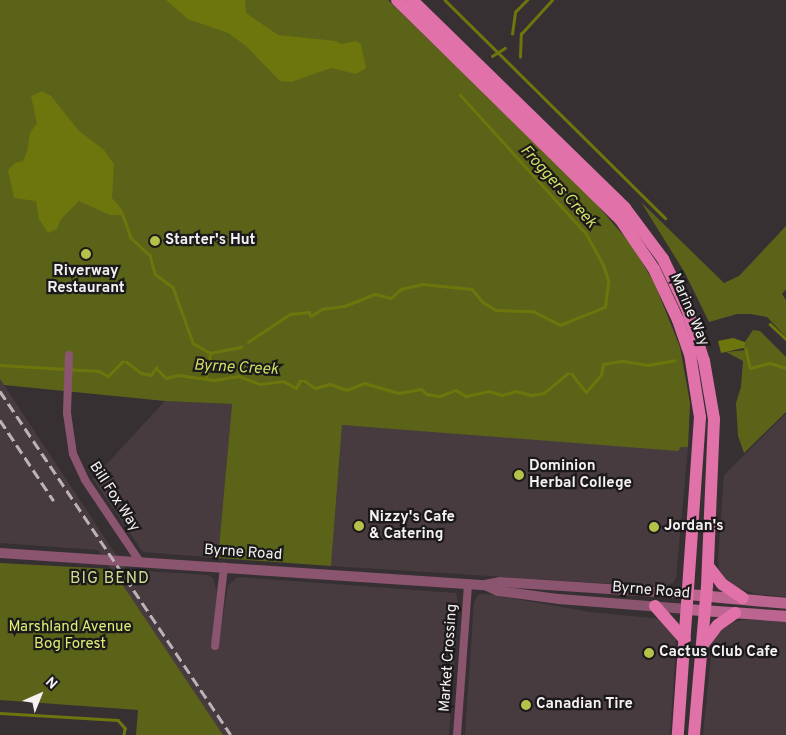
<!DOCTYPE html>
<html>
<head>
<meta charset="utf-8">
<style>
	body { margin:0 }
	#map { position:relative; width:786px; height:735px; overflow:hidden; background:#373033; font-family:Overpass,sans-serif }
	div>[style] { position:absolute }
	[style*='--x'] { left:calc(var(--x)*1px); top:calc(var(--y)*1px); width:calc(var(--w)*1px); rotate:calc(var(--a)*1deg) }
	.built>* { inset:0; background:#483b40 }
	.green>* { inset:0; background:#5b6319 }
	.water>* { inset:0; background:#6d760c }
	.stream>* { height:2.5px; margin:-1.25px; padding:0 1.25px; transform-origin:1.25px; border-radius:1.25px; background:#6d760c }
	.minor>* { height:8px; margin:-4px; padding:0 4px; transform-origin:4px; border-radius:4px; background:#8b546f }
	.tertiary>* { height:10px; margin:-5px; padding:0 5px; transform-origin:5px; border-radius:5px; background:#8b546f }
	.secondary>* { height:11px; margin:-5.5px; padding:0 5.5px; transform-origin:5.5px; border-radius:5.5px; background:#bc6590 }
	.primary>* { height:12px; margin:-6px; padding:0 6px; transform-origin:6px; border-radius:6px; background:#e171a9 }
	.rail>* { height:2.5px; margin-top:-1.25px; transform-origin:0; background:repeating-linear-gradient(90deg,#bab4b7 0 10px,transparent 0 15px) }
	.dots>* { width:14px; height:14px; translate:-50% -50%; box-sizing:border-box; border:2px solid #1c191b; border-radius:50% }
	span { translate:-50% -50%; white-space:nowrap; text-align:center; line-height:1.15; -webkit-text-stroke:4.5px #1c191b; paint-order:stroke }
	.poi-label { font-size:15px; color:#f5f0f2; font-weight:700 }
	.left { translate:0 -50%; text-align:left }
	.street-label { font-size:15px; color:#f5f0f2 }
	.park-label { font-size:15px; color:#dfee72 }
	.water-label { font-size:16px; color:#d1df63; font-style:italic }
	.neighbourhood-label { font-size:16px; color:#d2dd90; letter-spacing:1px }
	.north { position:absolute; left:15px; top:670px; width:50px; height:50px; -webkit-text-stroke:4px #1c191b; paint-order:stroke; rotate:44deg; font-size:14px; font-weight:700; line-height:20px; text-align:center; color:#f5f0f2 }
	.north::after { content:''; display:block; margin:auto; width:18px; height:22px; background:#f5f0f2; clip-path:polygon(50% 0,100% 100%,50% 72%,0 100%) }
</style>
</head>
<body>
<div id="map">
	<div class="built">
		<div style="clip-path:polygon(0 379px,126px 570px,208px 575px,213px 578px,217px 592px,213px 646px,218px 646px,228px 586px,237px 577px,456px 593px,458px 603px,449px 735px,223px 735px,98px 550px,0 543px)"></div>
		<div style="clip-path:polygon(165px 401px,232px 404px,218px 558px,143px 552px,93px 479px)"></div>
		<div style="clip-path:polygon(786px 414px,786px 597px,756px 594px,730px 585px,720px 573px,718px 560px,724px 475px)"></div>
		<div style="clip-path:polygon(342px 425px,688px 447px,676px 578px,673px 583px,663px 587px,331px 566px)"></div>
		<div style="clip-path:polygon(486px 594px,590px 612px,661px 619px,675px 636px,676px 644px,670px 735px,465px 735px,474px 603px,478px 595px)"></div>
		<div style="clip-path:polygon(745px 620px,786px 620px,786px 735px,703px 735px,713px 637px,733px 622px)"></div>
	</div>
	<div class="green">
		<div style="clip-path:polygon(0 0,388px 0,592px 199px,630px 243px,654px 282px,680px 347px,690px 403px,688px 447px,681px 447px,678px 451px,342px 425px,331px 566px,218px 558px,232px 404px,165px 401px,4px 385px,0 379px)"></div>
		<div style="clip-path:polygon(641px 202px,724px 283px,739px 276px,786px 226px,786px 289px,782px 294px,786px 300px,786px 337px,767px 317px,751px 314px,737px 314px,709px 322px,685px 273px)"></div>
		<div style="clip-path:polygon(753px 330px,760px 331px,786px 357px,786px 412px,744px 453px,738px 436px,736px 403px,741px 387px,743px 361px,726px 352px,746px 350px,745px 342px)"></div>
		<div style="clip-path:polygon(0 563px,112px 569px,223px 735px,136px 735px,138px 710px,0 700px)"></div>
	</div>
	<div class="water">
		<div style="clip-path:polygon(166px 0,245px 0,246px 13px,278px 35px,336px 41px,341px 44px,357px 41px,361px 45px,366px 68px,356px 74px,331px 68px,291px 82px,280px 81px,245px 45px,228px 33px,188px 19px)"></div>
		<div style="clip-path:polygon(42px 91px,51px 96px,79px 131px,104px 150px,114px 164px,112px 198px,123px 211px,123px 215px,110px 215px,79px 201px,61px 219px,57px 229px,48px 233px,39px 219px,36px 201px,14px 198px,8px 170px,15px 163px,23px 161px,27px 152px,30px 133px,37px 123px,31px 96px)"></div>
		<div style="clip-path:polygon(733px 338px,745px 342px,746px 350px,743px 348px,721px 353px,718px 341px)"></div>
	</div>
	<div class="stream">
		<div style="--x:445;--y:0;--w:310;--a:44.7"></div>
		<div style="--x:512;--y:34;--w:22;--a:-82"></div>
		<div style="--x:515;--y:12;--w:17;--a:-45"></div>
		<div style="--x:492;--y:56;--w:15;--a:-32"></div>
		<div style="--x:520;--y:57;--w:23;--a:-88"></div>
		<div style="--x:521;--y:34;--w:46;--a:-47.6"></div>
		<div style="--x:123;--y:215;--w:24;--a:71"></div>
		<div style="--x:131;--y:238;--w:25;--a:42"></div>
		<div style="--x:150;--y:255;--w:20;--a:75"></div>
		<div style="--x:155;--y:274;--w:22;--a:36"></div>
		<div style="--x:173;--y:287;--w:59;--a:70.3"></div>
		<div style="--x:193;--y:343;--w:20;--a:30"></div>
		<div style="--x:210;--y:353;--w:32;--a:-11"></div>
		<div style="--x:770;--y:324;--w:22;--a:43"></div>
		<div style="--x:248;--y:342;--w:50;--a:-33.7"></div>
		<div style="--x:290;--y:314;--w:19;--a:-6"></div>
		<div style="--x:309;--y:312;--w:4;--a:63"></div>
		<div style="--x:311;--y:316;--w:13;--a:-32"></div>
		<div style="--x:322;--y:309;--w:22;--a:-8"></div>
		<div style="--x:344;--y:306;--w:33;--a:-21"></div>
		<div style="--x:375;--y:294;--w:16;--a:14"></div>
		<div style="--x:391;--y:298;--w:13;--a:-42"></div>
		<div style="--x:401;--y:289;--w:22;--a:-13"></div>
		<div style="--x:422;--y:284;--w:50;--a:5.7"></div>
		<div style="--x:472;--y:289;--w:17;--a:50"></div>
		<div style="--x:483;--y:302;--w:15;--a:32"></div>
		<div style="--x:496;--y:310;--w:37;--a:2"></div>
		<div style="--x:533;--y:311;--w:30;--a:27"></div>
		<div style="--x:560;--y:325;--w:48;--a:-21.8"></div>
		<div style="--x:605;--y:307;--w:26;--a:-83"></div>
		<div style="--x:608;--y:281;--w:17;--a:-107"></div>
		<div style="--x:603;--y:265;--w:37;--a:-119"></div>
		<div style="--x:585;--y:233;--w:186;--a:-132.2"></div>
		<div style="--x:746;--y:349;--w:19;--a:78"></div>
		<div style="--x:750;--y:368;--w:21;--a:-14"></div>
		<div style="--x:770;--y:363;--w:17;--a:17"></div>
		<div style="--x:209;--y:360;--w:7;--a:-82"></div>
		<div style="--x:0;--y:365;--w:99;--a:3.5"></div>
		<div style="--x:99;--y:371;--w:10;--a:29"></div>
		<div style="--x:108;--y:376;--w:20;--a:-45"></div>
		<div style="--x:122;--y:362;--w:5;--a:0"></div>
		<div style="--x:127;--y:362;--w:18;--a:38"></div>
		<div style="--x:141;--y:373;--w:10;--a:11"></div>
		<div style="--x:151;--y:375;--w:9;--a:-54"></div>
		<div style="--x:156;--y:368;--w:14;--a:45"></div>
		<div style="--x:166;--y:378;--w:12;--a:-14"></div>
		<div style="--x:178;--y:375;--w:36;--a:8"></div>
		<div style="--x:214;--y:380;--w:25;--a:-9"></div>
		<div style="--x:239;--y:376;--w:22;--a:21"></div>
		<div style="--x:260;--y:384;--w:23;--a:-7"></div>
		<div style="--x:283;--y:381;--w:15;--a:28"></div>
		<div style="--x:296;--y:388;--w:8;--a:-60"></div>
		<div style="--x:300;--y:381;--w:5;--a:0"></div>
		<div style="--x:305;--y:381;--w:12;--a:35"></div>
		<div style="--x:315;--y:388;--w:16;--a:-15"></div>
		<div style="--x:330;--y:384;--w:18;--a:19"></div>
		<div style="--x:347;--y:390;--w:18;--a:-22"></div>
		<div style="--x:364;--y:383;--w:36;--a:16"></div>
		<div style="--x:399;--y:393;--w:22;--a:-10"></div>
		<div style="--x:421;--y:389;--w:8;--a:40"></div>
		<div style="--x:427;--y:394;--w:13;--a:9"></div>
		<div style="--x:440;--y:396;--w:17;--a:-21"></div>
		<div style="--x:456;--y:390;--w:12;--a:31"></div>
		<div style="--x:466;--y:396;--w:24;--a:-12"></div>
		<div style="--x:489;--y:391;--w:14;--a:17"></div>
		<div style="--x:502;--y:395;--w:15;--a:-16"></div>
		<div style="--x:516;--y:391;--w:16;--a:15"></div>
		<div style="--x:531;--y:395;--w:13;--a:-9"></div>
		<div style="--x:544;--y:393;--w:30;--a:-40"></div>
		<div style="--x:567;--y:374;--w:5;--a:0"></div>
		<div style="--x:572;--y:374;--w:23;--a:52"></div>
		<div style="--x:586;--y:392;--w:23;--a:-49"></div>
		<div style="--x:601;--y:375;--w:11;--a:-80"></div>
		<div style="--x:603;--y:364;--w:20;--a:-9"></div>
		<div style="--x:623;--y:361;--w:25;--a:9"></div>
		<div style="--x:648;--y:365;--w:27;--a:-10"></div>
		<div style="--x:206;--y:377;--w:13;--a:-81"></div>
		<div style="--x:0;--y:713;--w:118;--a:3.4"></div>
		<div style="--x:118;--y:720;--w:11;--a:49"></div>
		<div style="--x:125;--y:728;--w:7;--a:98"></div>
	</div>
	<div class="minor">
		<div style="--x:69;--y:355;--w:58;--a:92"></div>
		<div style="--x:67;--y:413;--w:41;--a:81.7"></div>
		<div style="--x:73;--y:454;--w:29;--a:65"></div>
		<div style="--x:85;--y:480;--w:99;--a:56.1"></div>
		<div style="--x:215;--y:646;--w:80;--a:-83.5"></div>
		<div style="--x:457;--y:735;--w:151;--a:-85.8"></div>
	</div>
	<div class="tertiary">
		<div style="--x:0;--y:553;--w:486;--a:3.8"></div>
		<div style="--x:485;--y:585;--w:15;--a:-11"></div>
		<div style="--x:500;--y:582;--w:188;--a:3.7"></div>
		<div style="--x:485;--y:585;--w:14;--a:25"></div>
		<div style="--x:498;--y:591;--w:62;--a:7.5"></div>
		<div style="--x:559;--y:599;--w:128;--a:4.5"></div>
	</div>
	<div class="secondary">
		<div style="--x:688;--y:594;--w:98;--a:5.2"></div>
		<div style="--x:687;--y:609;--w:99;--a:4"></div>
	</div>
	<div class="primary">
		<div style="--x:397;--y:0;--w:313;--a:44.5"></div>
		<div style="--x:620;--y:219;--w:60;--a:55.8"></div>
		<div style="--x:654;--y:269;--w:56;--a:64.8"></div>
		<div style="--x:678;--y:320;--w:36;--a:71"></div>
		<div style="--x:690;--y:354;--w:64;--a:81"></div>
		<div style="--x:700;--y:417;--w:319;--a:94"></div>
		<div style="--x:412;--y:0;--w:298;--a:44.3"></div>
		<div style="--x:625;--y:208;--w:64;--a:53.3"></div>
		<div style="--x:663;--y:259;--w:55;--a:64.4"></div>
		<div style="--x:687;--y:309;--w:55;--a:71.9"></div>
		<div style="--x:704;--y:361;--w:59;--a:80.2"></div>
		<div style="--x:714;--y:419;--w:167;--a:92.4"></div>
		<div style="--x:707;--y:586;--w:150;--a:95"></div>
		<div style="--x:708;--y:566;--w:23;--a:52"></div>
		<div style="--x:722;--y:584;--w:25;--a:34"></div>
		<div style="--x:655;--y:606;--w:45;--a:48.6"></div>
		<div style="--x:702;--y:646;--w:26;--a:-53"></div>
		<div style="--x:718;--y:625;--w:21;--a:-35"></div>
	</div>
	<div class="rail">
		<div style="--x:0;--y:391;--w:414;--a:56.1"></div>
		<div style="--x:0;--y:420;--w:97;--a:56.3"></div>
	</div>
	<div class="dots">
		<div style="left:155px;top:241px;background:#b5c24a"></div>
		<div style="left:86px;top:254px;background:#b5c24a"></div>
		<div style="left:519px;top:475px;background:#b5c24a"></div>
		<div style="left:359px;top:526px;background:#b5c24a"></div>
		<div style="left:654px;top:527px;background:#b5c24a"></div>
		<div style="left:649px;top:653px;background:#b5c24a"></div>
		<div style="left:526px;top:705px;background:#b5c24a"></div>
	</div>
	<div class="poi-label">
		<span class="left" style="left:165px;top:241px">Starter's Hut</span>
		<span style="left:86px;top:280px">Riverway<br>Restaurant</span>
		<span class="left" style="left:529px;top:475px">Dominion<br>Herbal College</span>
		<span class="left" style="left:369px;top:526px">Nizzy's Cafe<br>&amp; Catering</span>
		<span class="left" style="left:664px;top:527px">Jordan's</span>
		<span class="left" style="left:659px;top:653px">Cactus Club Cafe</span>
		<span class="left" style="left:536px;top:705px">Canadian Tire</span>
	</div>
	<div class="street-label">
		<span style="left:689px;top:310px;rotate:67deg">Marine Way</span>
		<span style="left:114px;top:497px;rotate:57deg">Bill Fox Way</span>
		<span style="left:243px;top:553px;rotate:4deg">Byrne Road</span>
		<span style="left:651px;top:591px;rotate:5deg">Byrne Road</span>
		<span style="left:449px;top:658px;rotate:-86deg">Market Crossing</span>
	</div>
	<div class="park-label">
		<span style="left:70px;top:636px">Marshland Avenue<br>Bog Forest</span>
	</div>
	<div class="water-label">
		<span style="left:558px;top:187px;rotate:48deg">Froggers Creek</span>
		<span style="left:236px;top:368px;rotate:3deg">Byrne Creek</span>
	</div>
	<div class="neighbourhood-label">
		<span style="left:110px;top:579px">BIG BEND</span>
	</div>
	<div class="north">N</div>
</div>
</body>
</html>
